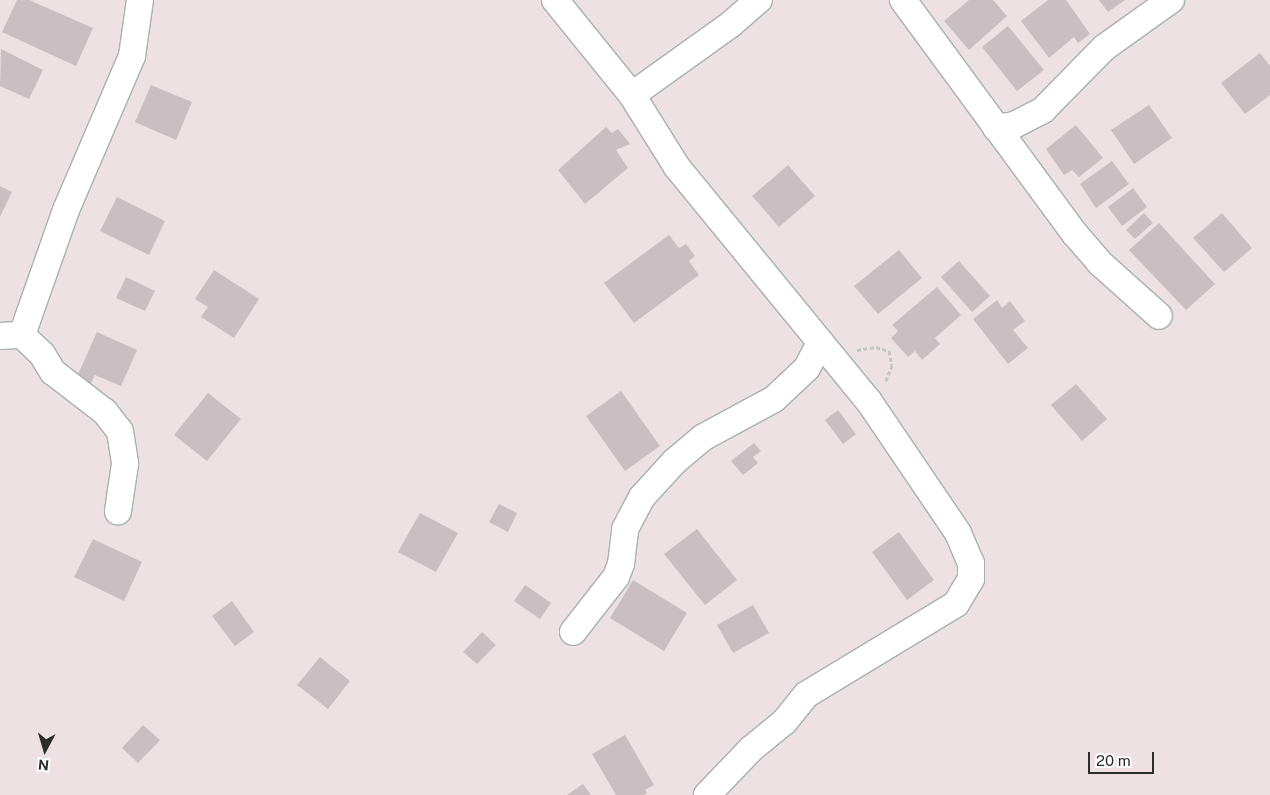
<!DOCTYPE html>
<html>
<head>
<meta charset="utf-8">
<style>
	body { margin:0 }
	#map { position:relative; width:1270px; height:795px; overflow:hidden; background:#ede1e4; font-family:"Public Sans",sans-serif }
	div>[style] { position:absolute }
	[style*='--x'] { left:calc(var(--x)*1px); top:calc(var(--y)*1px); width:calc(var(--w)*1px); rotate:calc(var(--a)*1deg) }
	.building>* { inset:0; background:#c9bfc2 }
	.path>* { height:3px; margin-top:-1.5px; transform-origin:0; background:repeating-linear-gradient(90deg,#c4c4c4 0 4px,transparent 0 6.5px) }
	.roads { filter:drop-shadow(1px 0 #a7b1b0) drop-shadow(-1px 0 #a7b1b0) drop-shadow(0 1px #a7b1b0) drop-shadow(0 -1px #a7b1b0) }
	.minor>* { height:26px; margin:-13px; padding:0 13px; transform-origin:13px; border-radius:13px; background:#fff }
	span { translate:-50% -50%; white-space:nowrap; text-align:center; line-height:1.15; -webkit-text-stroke:5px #fff; paint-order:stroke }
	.north { position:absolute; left:20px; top:725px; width:50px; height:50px; -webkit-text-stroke:4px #fff; paint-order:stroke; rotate:186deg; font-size:14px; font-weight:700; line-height:20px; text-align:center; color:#2d2d2d }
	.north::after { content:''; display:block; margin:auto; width:18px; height:22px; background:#2d2d2d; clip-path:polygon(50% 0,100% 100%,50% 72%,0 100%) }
	.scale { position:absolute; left:1088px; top:752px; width:66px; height:22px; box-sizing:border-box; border:2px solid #2d2d2d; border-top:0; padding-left:6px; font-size:15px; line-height:18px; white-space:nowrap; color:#2d2d2d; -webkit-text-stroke:4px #fff; paint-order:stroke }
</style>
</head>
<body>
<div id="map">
	<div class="building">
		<div style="clip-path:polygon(17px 0,29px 0,93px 28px,76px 66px,2px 32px)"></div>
		<div style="clip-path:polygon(969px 0,993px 0,1007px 16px,969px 50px,944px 21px)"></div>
		<div style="clip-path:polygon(1048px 0,1066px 0,1090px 34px,1078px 43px,1074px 37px,1049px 58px,1021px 21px)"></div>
		<div style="clip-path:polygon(1099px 0,1125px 0,1108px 12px)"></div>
		<div style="clip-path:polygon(1008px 26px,1044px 70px,1017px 91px,982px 47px)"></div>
		<div style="clip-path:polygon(1px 49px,43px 70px,29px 99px,0 86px)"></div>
		<div style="clip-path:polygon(1260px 53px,1270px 66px,1270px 95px,1245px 114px,1221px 83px)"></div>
		<div style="clip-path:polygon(151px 85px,192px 102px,176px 140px,135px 122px)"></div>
		<div style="clip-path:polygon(1149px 105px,1172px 138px,1134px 164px,1111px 130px)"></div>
		<div style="clip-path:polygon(1076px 125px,1103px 158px,1079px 177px,1072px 170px,1064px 175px,1046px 149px)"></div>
		<div style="clip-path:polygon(606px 127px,612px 133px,618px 129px,630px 144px,616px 150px,628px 168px,585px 204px,558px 170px)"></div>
		<div style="clip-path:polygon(1112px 161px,1129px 184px,1096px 208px,1080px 184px)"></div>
		<div style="clip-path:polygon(788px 165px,815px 196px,779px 227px,752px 196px)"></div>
		<div style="clip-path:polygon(0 186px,12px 192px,0 217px)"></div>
		<div style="clip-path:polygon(1133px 188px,1147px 207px,1122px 226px,1108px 207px)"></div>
		<div style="clip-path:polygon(117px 197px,165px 221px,149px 255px,100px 231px)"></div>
		<div style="clip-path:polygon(1144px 213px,1153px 223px,1135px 239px,1126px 230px)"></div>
		<div style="clip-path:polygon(1222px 213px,1252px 248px,1224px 272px,1193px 238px)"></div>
		<div style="clip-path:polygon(1159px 223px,1215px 284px,1186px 310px,1129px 250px)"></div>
		<div style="clip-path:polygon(669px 235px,679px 248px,686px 244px,695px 256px,689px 261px,699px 275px,634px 323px,604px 283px)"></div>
		<div style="clip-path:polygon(899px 250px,922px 278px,878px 314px,854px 286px)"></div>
		<div style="clip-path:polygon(959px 261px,990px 296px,972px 312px,941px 277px)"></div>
		<div style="clip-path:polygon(214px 270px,259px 299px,234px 338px,201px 317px,208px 307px,195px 299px)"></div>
		<div style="clip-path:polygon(126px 277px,155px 291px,145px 311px,116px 298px)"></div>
		<div style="clip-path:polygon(937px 287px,961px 315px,935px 338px,940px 344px,922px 360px,915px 351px,908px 357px,891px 338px,898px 331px,892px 325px)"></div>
		<div style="clip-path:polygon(997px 300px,1002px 308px,1010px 301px,1025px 321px,1013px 330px,1028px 348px,1008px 364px,973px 319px)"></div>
		<div style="clip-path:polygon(97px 332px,137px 350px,121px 386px,95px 375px,89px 388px,75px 381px)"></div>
		<div style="clip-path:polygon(1076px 384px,1107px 419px,1082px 441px,1051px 405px)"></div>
		<div style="clip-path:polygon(621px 391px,660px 446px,625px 471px,586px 416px)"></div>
		<div style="clip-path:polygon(208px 393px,241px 419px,207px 461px,174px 435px)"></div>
		<div style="clip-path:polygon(838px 410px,856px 434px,843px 444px,825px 420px)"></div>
		<div style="clip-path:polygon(754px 443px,761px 451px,753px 457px,758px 463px,743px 475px,731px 461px)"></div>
		<div style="clip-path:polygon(499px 504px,517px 513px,508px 532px,489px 522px)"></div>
		<div style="clip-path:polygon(420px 513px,458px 533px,436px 572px,398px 552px)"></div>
		<div style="clip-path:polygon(697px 529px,737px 580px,705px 605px,664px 554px)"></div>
		<div style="clip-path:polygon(899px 532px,934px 580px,907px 600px,872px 552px)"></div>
		<div style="clip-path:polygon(93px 539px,142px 562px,124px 601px,74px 577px)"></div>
		<div style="clip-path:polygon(633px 580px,687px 613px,664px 651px,610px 618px)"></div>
		<div style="clip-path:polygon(525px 585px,551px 603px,540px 619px,514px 601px)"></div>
		<div style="clip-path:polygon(232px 601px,254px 632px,235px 646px,212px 616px)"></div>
		<div style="clip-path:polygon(753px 605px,769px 633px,733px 653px,717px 625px)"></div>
		<div style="clip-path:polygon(482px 632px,496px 645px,477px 664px,463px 652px)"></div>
		<div style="clip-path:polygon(320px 657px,350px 681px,328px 709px,297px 685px)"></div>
		<div style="clip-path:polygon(143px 725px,160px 740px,138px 763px,122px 748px)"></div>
		<div style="clip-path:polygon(625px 735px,654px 785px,645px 790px,647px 793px,644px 795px,616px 795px,592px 754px)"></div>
		<div style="clip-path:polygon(583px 784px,591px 795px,567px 795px)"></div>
	</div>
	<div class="path">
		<div style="--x:857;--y:350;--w:19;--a:-9"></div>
		<div style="--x:876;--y:347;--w:14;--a:17"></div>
		<div style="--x:889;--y:351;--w:14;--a:78"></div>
		<div style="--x:892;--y:365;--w:19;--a:111"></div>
	</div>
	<div class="roads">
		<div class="minor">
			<div style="--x:555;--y:0;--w:122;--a:51"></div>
			<div style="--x:632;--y:95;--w:85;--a:58"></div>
			<div style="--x:677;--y:167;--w:301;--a:50.7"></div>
			<div style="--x:868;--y:400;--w:161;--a:55.9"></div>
			<div style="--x:958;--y:533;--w:33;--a:67"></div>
			<div style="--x:971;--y:563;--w:16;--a:90"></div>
			<div style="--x:971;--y:579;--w:29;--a:121"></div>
			<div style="--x:956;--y:604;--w:175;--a:148.8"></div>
			<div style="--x:806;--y:695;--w:35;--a:129"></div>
			<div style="--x:784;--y:722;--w:43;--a:140.7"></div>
			<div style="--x:751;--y:749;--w:64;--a:133.7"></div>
			<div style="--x:903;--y:0;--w:290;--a:53.7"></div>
			<div style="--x:1075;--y:234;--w:38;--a:49"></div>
			<div style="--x:1100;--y:263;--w:79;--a:41.9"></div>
			<div style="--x:632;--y:95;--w:122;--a:-35.6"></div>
			<div style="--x:731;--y:24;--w:37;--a:-41"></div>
			<div style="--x:996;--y:128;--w:18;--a:-9"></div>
			<div style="--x:1014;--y:125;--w:33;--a:-27"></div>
			<div style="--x:1043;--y:110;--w:88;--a:-45.5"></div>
			<div style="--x:1105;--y:47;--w:81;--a:-35.5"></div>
			<div style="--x:22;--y:335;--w:133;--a:-70.6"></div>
			<div style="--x:66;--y:210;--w:168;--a:-66.8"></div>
			<div style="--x:132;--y:56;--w:57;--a:-81.9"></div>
			<div style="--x:22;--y:335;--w:28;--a:44"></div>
			<div style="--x:42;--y:354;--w:21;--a:59"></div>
			<div style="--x:53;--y:372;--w:66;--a:37.6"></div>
			<div style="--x:105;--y:412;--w:24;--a:52"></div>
			<div style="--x:120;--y:431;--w:33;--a:81"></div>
			<div style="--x:125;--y:464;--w:48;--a:98.5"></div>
			<div style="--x:0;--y:336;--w:22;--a:-3"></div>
			<div style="--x:573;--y:632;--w:70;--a:-52"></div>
			<div style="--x:616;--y:577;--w:14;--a:-69"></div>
			<div style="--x:621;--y:564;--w:35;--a:-83"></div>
			<div style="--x:625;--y:529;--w:36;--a:-62"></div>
			<div style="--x:642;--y:497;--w:49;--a:-47.5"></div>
			<div style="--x:675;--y:461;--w:35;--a:-40"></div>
			<div style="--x:702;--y:438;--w:82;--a:-28.4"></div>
			<div style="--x:774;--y:399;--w:45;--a:-43.2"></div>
			<div style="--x:807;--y:368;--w:29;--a:-63"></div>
		</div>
	</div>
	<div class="north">N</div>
	<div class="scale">20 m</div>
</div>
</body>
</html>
